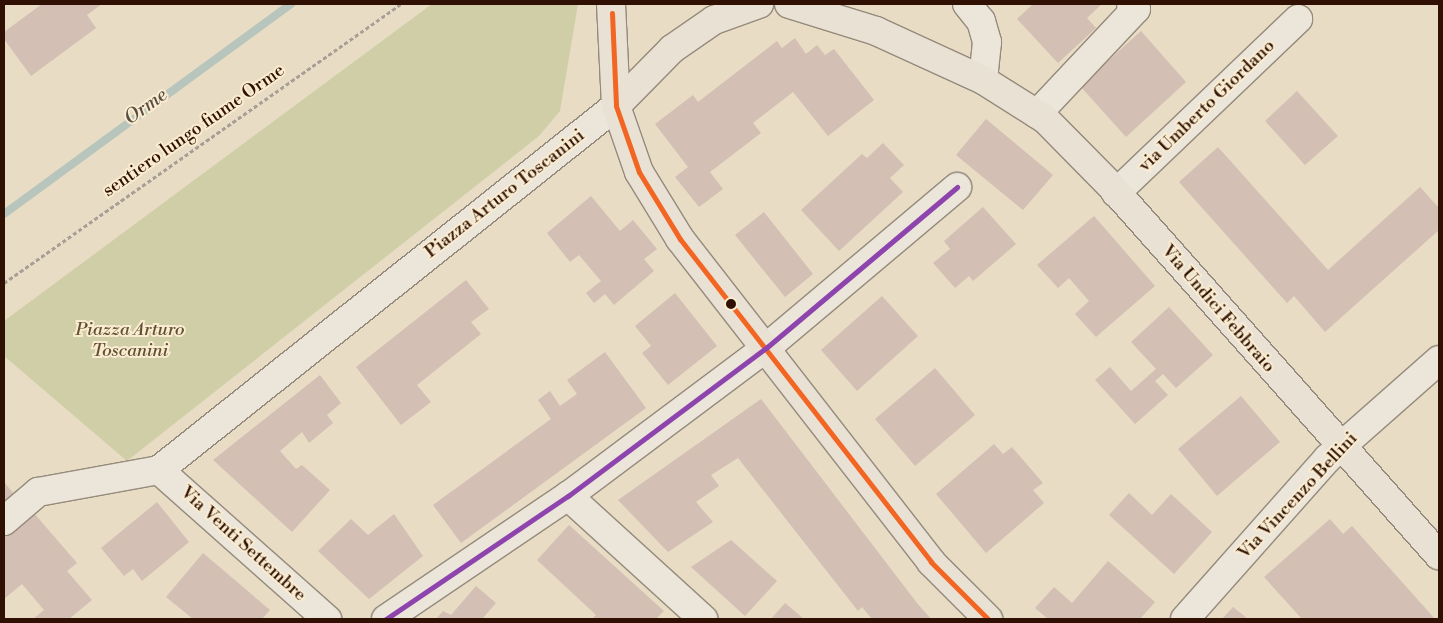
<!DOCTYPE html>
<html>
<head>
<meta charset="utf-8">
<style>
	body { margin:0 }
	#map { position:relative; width:1443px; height:623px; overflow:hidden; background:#e8dcc5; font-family:"Libre Bodoni",serif }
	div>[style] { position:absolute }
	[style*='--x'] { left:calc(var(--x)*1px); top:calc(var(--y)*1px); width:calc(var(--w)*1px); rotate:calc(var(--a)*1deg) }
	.green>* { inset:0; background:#d0cea7 }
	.stream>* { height:8px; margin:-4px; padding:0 4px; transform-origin:4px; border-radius:4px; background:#b7c5bd }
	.building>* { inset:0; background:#d3bfb3 }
	.path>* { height:3px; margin-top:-1.5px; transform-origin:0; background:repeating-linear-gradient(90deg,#a79f95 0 4px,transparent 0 6.5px) }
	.roads { filter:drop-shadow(1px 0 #958a7b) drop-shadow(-1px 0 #958a7b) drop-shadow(0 1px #958a7b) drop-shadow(0 -1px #958a7b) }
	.minor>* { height:28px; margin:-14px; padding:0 14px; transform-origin:14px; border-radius:14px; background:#ebe5da }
	.major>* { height:28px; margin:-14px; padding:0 14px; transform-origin:14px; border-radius:14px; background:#e8e1d4 }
	.bus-1>* { height:5px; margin:-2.5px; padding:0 2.5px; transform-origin:2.5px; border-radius:2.5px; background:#f26522 }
	.bus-2>* { height:5px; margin:-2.5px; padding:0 2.5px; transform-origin:2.5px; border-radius:2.5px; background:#8e44ad }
	.dots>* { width:14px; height:14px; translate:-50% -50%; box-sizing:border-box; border:2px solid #faecd0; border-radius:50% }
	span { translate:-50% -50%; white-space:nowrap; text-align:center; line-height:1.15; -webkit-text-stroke:4px #faecd0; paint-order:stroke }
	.street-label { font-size:18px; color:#2f1002 }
	.park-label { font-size:18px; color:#614f33; font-style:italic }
	.water-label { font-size:19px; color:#574c42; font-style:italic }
	.frame { position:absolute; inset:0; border:5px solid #2f1002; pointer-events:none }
</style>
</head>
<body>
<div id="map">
	<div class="green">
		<div style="clip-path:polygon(432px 4px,578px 4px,560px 111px,539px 136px,127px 461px,4px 356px,4px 321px)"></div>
	</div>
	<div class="stream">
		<div style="--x:4;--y:214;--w:356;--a:-36.2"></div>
	</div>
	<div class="building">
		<div style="clip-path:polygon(42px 4px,102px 4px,87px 15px,96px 28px,31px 76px,4px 39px,4px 32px)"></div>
		<div style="clip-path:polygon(1033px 4px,1102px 4px,1087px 18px,1096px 28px,1058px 63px,1017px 19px)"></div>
		<div style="clip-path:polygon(1141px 31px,1186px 82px,1126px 137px,1080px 86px)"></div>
		<div style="clip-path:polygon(795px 38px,806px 54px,817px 45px,825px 55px,834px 49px,874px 100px,828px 136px,793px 92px,753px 123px,761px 133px,710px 172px,723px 189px,699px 207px,675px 177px,688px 167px,655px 124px,693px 95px,698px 102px,777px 41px,782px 48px)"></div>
		<div style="clip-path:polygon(1297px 91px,1338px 136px,1305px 165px,1265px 121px)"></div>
		<div style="clip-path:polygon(986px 119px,1053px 175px,1023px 210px,956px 155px)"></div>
		<div style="clip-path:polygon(883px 143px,904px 165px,890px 178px,903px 192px,839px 251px,801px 210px,862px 154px,867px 158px)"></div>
		<div style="clip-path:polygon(1218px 147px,1328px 270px,1420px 187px,1439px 208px,1439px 230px,1325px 332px,1294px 296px,1287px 303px,1179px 182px)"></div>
		<div style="clip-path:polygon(591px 196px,620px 231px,633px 220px,657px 249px,644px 259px,654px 271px,614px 305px,605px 294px,594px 303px,586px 293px,601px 281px,579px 255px,570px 262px,547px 233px)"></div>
		<div style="clip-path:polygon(983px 207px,1016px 244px,973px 281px,969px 276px,955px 288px,933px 263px,950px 249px,944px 241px)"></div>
		<div style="clip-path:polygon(764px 212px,813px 274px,785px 297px,735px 235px)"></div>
		<div style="clip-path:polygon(1094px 216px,1155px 286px,1096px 337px,1075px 314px,1089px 301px,1069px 278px,1058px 288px,1037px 265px)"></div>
		<div style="clip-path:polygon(466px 280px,489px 309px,471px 322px,481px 334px,417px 385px,431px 402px,401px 425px,356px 367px)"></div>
		<div style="clip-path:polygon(675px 293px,717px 346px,668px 385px,642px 353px,651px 346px,635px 326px)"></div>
		<div style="clip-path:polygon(882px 296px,918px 336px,857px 391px,821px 350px)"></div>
		<div style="clip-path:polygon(1169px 307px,1213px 355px,1176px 388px,1163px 374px,1155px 381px,1168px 395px,1135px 424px,1095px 380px,1110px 367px,1131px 391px,1156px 369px,1131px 342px)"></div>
		<div style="clip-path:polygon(605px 352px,646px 408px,461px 543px,433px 505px,551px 419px,538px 400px,550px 391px,560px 406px,577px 394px,567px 380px)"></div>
		<div style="clip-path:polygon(935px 368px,975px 415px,915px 466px,875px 419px)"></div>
		<div style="clip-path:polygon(320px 375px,341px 403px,327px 415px,333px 423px,309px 443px,302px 432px,280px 451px,296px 469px,302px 465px,330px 490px,292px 532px,213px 460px)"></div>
		<div style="clip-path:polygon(1241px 396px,1280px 442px,1217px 496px,1178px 449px)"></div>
		<div style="clip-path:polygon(761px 399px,917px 603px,931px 619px,872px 619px,862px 607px,858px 611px,738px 458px,711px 475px,719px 486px,696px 502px,713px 522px,668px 552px,618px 500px)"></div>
		<div style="clip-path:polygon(994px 444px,1003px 454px,1012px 447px,1043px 483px,1033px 490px,1044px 503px,986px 553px,936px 494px)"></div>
		<div style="clip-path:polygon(4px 482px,14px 494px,4px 502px)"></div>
		<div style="clip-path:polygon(1129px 493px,1152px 515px,1171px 494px,1212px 532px,1174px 574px,1109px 515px)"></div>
		<div style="clip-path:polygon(157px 502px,189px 542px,142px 581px,133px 569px,124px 576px,101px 548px)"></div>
		<div style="clip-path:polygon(33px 512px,77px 563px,67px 571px,92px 600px,69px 619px,33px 619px,44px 610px,22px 584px,4px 599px,4px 537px)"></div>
		<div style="clip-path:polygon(394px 514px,423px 556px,369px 599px,318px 551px,351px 519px,368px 535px)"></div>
		<div style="clip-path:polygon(1330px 519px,1343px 534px,1352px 526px,1435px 619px,1302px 619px,1264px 577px)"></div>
		<div style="clip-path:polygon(569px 525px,664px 611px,656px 619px,592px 619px,596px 615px,537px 560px)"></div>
		<div style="clip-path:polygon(731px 540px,777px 581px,745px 616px,691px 567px)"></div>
		<div style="clip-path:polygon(203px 553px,270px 610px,262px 619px,193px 619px,166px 597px)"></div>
		<div style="clip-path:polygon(1108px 561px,1155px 602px,1140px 619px,1048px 619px,1035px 608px,1054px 587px,1072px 603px)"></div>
		<div style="clip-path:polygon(476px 586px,496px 603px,482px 619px,436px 619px,443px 611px,451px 615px)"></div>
		<div style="clip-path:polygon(785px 603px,804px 619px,771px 619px)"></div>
		<div style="clip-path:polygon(1233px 607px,1248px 619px,1222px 619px)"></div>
	</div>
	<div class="path">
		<div style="--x:4;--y:283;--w:485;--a:-35.1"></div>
	</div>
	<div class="roads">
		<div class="minor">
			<div style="--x:967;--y:4;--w:22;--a:51"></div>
			<div style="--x:981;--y:21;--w:22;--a:74"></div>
			<div style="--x:987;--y:42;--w:38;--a:96"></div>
			<div style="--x:1037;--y:114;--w:144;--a:-46.7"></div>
			<div style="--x:1136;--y:9;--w:7;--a:-135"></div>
			<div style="--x:1116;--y:193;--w:252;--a:-43.7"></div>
			<div style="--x:159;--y:470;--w:225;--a:41.6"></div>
			<div style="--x:568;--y:496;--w:183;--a:42.3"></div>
			<div style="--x:4;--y:521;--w:45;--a:-40.5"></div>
			<div style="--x:38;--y:492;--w:123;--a:-10.3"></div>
			<div style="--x:159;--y:470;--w:584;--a:-38.54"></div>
			<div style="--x:386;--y:619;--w:220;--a:-34.1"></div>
			<div style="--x:568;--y:496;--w:247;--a:-36.8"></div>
			<div style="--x:766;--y:348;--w:250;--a:-40.1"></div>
			<div style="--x:1185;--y:619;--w:215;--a:-48.4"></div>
			<div style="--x:1328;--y:458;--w:148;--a:-41.4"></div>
		</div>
		<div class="major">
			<div style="--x:611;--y:4;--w:102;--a:87.2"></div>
			<div style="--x:616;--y:106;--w:70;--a:70.8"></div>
			<div style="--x:639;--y:172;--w:79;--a:58.5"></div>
			<div style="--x:680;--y:239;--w:409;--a:52.1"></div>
			<div style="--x:931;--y:562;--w:81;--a:45"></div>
			<div style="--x:789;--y:4;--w:91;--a:17.2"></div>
			<div style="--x:876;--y:31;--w:118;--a:24.6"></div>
			<div style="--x:983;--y:80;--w:73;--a:32.2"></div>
			<div style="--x:1045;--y:119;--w:94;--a:45.4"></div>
			<div style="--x:1111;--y:186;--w:494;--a:48.4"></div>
			<div style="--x:616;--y:106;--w:80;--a:-45.5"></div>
			<div style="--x:672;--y:49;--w:51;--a:-34.6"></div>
			<div style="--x:714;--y:20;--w:48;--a:-19.6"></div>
		</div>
	</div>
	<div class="bus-1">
		<div style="--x:612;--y:13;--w:93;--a:87.5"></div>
		<div style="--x:616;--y:106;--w:70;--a:70.8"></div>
		<div style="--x:639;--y:172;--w:79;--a:58.5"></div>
		<div style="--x:680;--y:239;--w:409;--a:52.1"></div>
		<div style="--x:931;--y:562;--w:81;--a:45"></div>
	</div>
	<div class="bus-2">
		<div style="--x:386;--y:619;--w:220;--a:-34.1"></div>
		<div style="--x:568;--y:496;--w:247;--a:-36.8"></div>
		<div style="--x:766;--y:348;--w:250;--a:-40.1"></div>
	</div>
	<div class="dots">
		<div style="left:731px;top:304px;background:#2f1002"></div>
	</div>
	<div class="street-label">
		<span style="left:1207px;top:106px;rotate:-44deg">via Umberto Giordano</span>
		<span style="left:194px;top:131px;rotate:-35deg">sentiero lungo fiume Orme</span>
		<span style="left:505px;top:194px;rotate:-38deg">Piazza Arturo Toscanini</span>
		<span style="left:1218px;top:309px;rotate:49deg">Via Undici Febbraio</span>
		<span style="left:1298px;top:496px;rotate:-47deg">Via Vincenzo Bellini</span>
		<span style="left:243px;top:544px;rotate:42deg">Via Venti Settembre</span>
	</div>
	<div class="park-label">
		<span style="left:130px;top:341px">Piazza Arturo<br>Toscanini</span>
	</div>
	<div class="water-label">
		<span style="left:146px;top:107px;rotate:-36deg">Orme</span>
	</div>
	<div class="frame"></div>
</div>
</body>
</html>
